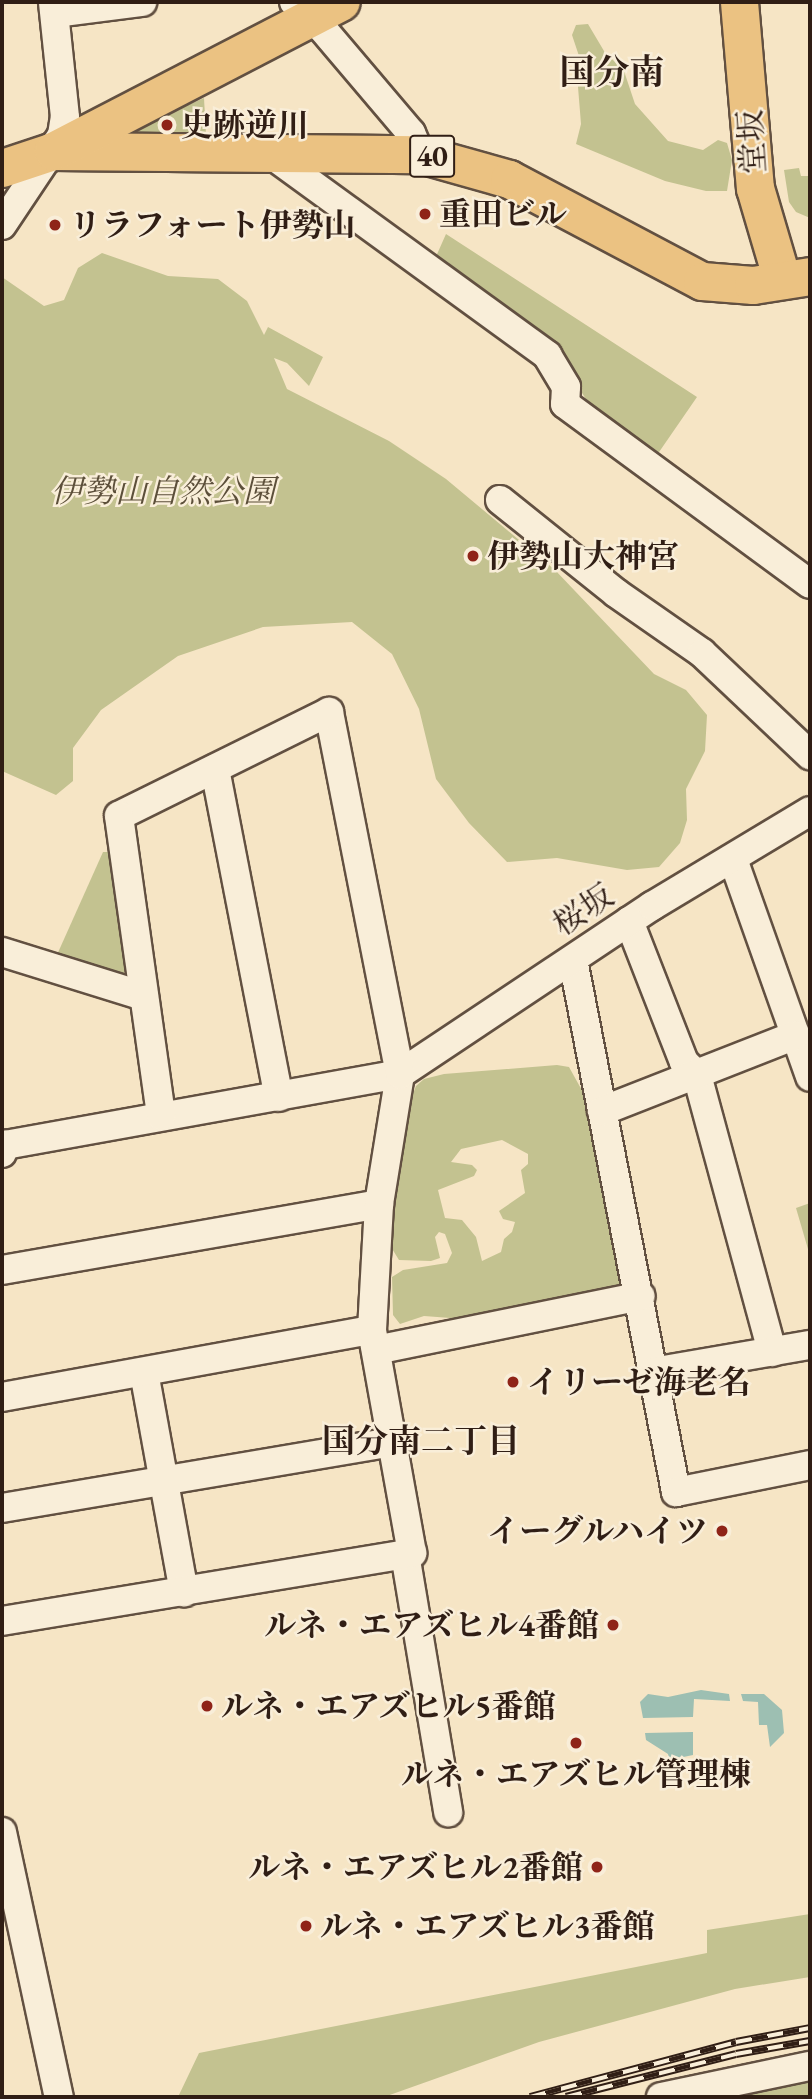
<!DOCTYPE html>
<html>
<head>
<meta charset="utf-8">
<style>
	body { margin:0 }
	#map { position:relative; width:812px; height:2099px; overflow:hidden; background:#f6e5c5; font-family:"EB Garamond","Noto Serif JP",serif }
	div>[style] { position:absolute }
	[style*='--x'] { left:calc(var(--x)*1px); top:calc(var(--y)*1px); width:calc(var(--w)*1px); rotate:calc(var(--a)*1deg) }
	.green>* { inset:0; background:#c3c290 }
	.water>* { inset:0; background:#9dbfb2 }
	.roads { filter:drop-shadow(2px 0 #625041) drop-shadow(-2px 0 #625041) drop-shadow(0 2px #625041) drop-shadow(0 -2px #625041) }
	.minor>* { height:28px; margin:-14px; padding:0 14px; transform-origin:14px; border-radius:14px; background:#f9eed9 }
	.major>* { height:37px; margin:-18.5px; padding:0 18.5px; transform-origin:18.5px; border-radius:18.5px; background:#ebc282 }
	.rail>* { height:8px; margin-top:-4px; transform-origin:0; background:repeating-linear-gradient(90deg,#f9eed9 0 16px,#301e15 0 32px); box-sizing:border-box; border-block:2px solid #301e15 }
	.dots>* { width:19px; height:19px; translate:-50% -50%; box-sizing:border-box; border:4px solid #f9eed9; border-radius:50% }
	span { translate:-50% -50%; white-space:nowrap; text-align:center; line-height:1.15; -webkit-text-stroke:5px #f9eed9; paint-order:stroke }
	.shield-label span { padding:2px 5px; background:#f9eed9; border:2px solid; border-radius:5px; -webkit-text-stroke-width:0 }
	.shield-label { font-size:30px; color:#301e15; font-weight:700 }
	.poi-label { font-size:32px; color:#301e15; font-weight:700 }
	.left { translate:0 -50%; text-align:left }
	.right { translate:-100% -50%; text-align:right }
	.street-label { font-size:32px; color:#301e15 }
	.park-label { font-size:32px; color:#5c4f3a; font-style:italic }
	.neighbourhood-label { font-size:33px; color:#301e15; font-weight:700 }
	.quarter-label { font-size:35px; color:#301e15; font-weight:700 }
	.frame { position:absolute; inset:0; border:4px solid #301e15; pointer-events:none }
</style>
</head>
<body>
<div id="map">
	<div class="green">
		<div style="clip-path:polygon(588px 24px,604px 51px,624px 71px,635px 104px,668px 141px,703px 150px,718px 140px,727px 143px,732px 160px,727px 191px,706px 191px,665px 181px,576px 144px,581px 124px,578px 87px,582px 65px,572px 35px,576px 25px)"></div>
		<div style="clip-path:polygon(204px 98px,206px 135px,125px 133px)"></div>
		<div style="clip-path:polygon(799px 168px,801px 176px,810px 176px,810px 218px,796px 212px,789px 202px,784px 170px)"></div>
		<div style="clip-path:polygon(446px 234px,697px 397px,657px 455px,596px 415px,553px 347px,434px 261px)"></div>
		<div style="clip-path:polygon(102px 253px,168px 276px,218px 279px,247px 301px,264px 335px,268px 327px,323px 357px,309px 386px,287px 363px,274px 358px,287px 389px,389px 441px,446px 479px,555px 570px,654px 674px,686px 690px,707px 715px,705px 751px,686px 789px,687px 820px,680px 843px,659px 867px,627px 870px,557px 858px,507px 862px,469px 823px,436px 779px,419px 709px,392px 654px,352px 622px,263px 627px,178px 656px,101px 710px,73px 748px,73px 781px,56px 795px,2px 771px,2px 277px,44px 306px,64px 300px,78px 268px)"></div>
		<div style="clip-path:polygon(103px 852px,111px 852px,125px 972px,118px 981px,56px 957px)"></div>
		<div style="clip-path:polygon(evenodd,557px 1065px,569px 1067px,584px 1094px,594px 1140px,606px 1163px,618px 1270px,628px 1288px,477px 1320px,424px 1316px,400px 1324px,393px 1315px,392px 1277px,403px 1270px,447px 1263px,452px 1253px,445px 1234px,439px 1232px,435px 1237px,440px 1258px,431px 1261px,399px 1260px,386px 1239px,409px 1104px,416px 1086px,424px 1079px,444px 1074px,557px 1065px,502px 1140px,528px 1154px,528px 1164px,521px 1170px,525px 1193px,499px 1211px,503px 1219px,515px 1222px,512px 1232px,504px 1239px,501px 1252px,482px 1261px,476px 1237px,462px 1220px,445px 1218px,438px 1190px,474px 1176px,477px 1170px,472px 1165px,451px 1162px,461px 1149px,502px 1140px)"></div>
		<div style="clip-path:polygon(810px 1203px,810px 1256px,796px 1208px)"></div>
		<div style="clip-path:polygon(810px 1914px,810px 1977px,735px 1989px,539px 2042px,384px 2097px,178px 2097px,199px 2053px,707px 1953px,707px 1930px)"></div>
		<div style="clip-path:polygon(810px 2065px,810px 2097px,727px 2097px)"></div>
	</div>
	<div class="water">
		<div style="clip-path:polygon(701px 1690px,729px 1694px,730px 1701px,694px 1699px,693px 1717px,643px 1718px,640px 1702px,648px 1694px,668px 1697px)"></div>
		<div style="clip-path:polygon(741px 1694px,764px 1694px,782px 1710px,784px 1733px,770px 1747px,767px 1725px,759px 1725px,758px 1702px,743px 1701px)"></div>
		<div style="clip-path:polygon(693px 1732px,693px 1755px,669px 1760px,668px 1754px,646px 1740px,645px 1733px)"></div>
	</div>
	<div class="roads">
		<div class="minor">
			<div style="--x:294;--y:2;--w:37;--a:43"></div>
			<div style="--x:321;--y:27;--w:139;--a:49.7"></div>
			<div style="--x:411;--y:133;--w:23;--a:67"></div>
			<div style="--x:55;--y:13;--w:88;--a:-7.2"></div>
			<div style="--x:265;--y:150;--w:349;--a:36"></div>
			<div style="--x:547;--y:355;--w:37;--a:59"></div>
			<div style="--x:566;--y:387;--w:17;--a:93"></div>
			<div style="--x:565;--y:404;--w:304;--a:36.3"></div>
			<div style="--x:2;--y:225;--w:108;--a:-56.3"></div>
			<div style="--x:62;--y:135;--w:18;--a:-81"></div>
			<div style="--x:65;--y:117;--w:116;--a:-96"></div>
			<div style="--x:500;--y:500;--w:149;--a:38.7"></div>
			<div style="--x:616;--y:593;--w:105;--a:34.9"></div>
			<div style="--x:702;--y:653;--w:149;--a:43.4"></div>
			<div style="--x:215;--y:769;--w:334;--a:79"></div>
			<div style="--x:733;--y:859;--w:231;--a:70.5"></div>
			<div style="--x:629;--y:921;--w:151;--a:68.7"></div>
			<div style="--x:684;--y:1062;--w:18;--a:45"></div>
			<div style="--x:697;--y:1075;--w:287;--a:74.8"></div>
			<div style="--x:2;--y:952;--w:148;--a:17.3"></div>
			<div style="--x:573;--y:960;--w:542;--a:79.04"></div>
			<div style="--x:676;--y:1492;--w:137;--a:-11.4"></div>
			<div style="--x:602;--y:1111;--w:208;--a:-21.4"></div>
			<div style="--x:2;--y:1153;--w:9;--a:-69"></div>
			<div style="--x:5;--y:1145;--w:401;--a:-10.2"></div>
			<div style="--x:400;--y:1074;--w:303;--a:-33.7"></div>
			<div style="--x:652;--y:906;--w:184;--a:-31"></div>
			<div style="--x:2;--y:1270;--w:383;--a:-9.9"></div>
			<div style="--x:376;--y:1350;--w:270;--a:-11.5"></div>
			<div style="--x:144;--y:1372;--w:224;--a:79.7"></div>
			<div style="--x:653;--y:1372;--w:159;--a:-9.8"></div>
			<div style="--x:2;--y:1397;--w:376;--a:-10.3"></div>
			<div style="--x:2;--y:1508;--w:395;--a:-9.6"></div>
			<div style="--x:405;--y:1554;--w:262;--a:80.5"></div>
			<div style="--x:2;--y:1621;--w:416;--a:-9.4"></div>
			<div style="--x:412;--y:1553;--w:227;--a:-100.2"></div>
			<div style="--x:372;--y:1330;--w:126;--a:-86.8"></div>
			<div style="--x:379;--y:1204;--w:132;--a:-80.8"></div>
			<div style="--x:400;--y:1074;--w:369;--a:-101.1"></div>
			<div style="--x:329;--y:712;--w:234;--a:153.7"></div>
			<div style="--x:119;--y:816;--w:303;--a:82"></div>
			<div style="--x:2;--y:1832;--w:271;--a:77.9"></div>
			<div style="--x:661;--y:2097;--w:152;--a:-11.8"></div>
		</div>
		<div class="major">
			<div style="--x:739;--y:2;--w:187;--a:85.1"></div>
			<div style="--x:755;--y:188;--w:96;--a:73.6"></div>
			<div style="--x:53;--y:151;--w:367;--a:0.5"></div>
			<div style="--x:420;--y:154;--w:92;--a:15.7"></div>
			<div style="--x:509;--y:179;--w:218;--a:27.9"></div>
			<div style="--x:702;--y:281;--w:51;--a:4.5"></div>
			<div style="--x:753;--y:285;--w:58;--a:-9"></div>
			<div style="--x:2;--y:168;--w:54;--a:-18.4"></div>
			<div style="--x:53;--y:151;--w:324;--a:-27.4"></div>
		</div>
	</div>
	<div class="rail">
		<div style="--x:530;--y:2097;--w:213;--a:-14.9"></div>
		<div style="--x:736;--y:2042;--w:75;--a:-10.7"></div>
		<div style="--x:566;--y:2097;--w:175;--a:-14.2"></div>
		<div style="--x:736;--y:2054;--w:75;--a:-10"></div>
	</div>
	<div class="dots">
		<div style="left:167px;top:125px;background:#8f2418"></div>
		<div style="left:425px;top:214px;background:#8f2418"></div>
		<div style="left:55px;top:225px;background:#8f2418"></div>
		<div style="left:473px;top:556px;background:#8f2418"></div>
		<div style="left:513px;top:1382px;background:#8f2418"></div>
		<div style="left:722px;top:1531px;background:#8f2418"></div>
		<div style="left:613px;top:1625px;background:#8f2418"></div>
		<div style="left:207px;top:1706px;background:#8f2418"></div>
		<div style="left:576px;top:1743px;background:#8f2418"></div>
		<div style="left:597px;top:1867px;background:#8f2418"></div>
		<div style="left:306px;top:1926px;background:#8f2418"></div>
	</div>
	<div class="shield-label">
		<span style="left:432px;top:156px">40</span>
	</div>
	<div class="poi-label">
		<span class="left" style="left:181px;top:125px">史跡逆川</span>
		<span class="left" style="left:439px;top:214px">重田ビル</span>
		<span class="left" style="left:69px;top:225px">リラフォート伊勢山</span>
		<span class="left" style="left:487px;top:556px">伊勢山大神宮</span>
		<span class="left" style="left:527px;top:1382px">イリーゼ海老名</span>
		<span class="right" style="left:708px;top:1531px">イーグルハイツ</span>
		<span class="right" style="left:599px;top:1625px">ルネ・エアズヒル4番館</span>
		<span class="left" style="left:221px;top:1706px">ルネ・エアズヒル5番館</span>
		<span style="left:576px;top:1774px">ルネ・エアズヒル管理棟</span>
		<span class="right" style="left:583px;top:1867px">ルネ・エアズヒル2番館</span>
		<span class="left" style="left:320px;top:1926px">ルネ・エアズヒル3番館</span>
	</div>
	<div class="street-label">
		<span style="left:752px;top:142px;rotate:-94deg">堂坂</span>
		<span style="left:583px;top:910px;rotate:-34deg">桜坂</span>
	</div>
	<div class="park-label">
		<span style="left:163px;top:491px">伊勢山自然公園</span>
	</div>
	<div class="neighbourhood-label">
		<span style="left:421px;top:1441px">国分南二丁目</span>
	</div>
	<div class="quarter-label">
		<span style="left:612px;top:72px">国分南</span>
	</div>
	<div class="frame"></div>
</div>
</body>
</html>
